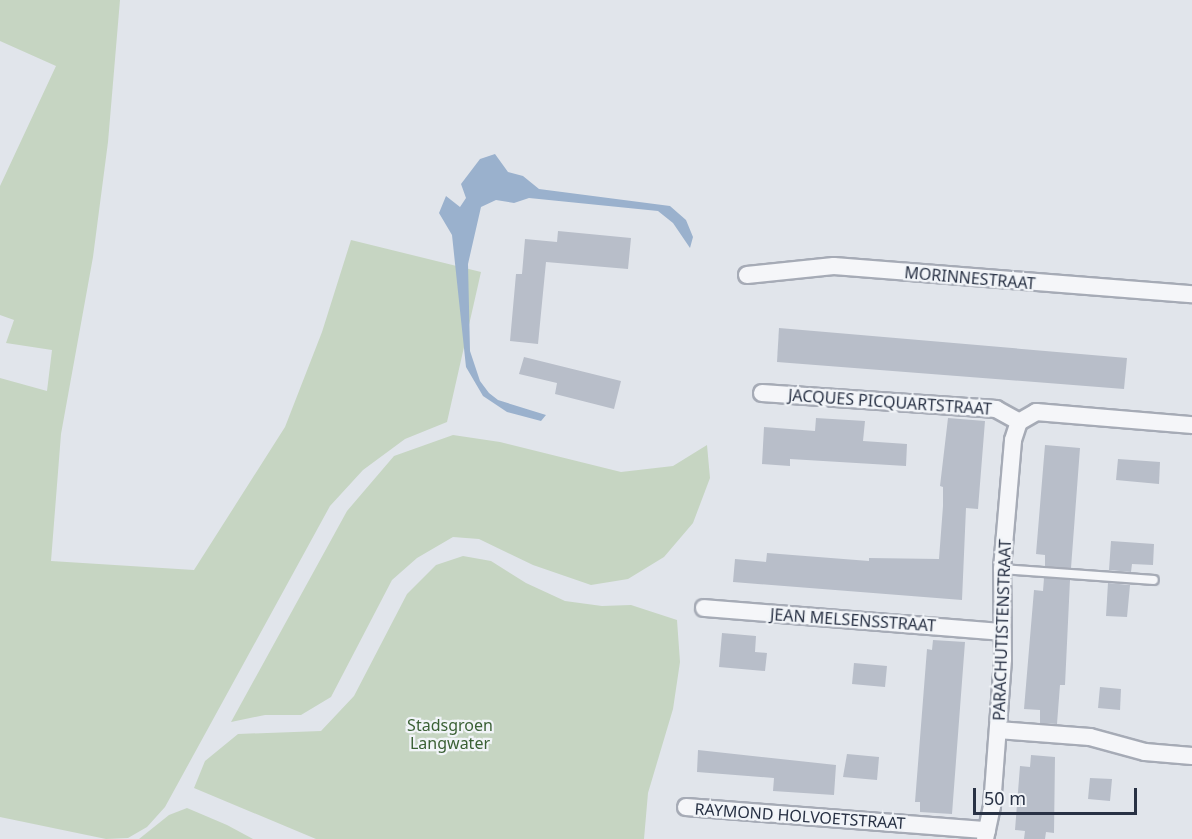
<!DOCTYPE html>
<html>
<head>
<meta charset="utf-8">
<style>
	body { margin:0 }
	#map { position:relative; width:1192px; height:839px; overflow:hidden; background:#e1e5eb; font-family:"Noto Sans",sans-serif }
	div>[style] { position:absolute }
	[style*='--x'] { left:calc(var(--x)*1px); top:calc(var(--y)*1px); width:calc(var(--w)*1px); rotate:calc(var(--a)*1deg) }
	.green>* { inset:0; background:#c6d5c2 }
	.water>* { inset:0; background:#9ab1cd }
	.building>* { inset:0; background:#b8bec9 }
	.roads { filter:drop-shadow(2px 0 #a6abb6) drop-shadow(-2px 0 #a6abb6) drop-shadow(0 2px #a6abb6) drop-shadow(0 -2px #a6abb6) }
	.lane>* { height:8px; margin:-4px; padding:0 4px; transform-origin:4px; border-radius:4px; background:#f5f6f9 }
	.street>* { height:16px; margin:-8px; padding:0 8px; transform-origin:8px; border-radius:8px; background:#f5f6f9 }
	span { translate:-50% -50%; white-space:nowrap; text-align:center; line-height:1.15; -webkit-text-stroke:4.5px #f1f4f8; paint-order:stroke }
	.street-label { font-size:16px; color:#283144 }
	.park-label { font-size:16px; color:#3b6135 }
	.scale { position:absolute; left:973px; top:788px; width:164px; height:27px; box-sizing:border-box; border:3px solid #283144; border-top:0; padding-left:8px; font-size:18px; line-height:21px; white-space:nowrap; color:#283144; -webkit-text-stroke:4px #f1f4f8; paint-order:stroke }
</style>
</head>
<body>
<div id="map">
	<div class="green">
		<div style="clip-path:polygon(0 0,120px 0,108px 142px,93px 257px,61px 434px,51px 561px,194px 570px,285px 427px,322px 332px,351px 240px,481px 272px,447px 422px,405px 439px,363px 470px,330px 506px,165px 807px,147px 827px,128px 838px,106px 839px,0 817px,0 378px,47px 391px,52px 350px,6px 343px,14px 320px,0 315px,0 186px,56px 66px,0 41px)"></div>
		<div style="clip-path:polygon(453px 435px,500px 442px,621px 472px,673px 466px,707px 445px,710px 478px,693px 523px,664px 557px,628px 579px,591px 585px,533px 565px,479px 539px,453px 537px,417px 558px,392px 580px,331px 697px,301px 715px,265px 715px,231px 722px,347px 511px,394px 456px)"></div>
		<div style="clip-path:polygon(463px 556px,491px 561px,526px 583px,565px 601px,602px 606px,631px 605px,677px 620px,680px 662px,673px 709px,648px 793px,644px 839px,316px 839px,194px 788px,205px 761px,238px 734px,321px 731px,354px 696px,407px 594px,436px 565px)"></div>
		<div style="clip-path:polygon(187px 808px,227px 825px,253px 839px,139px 839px,169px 815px)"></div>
	</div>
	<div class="water">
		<div style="clip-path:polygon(495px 154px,508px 172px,523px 176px,539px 189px,670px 206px,686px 220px,693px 237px,690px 248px,673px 223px,658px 211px,529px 198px,514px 203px,496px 200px,481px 207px,468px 264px,470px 351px,480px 381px,489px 393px,498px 400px,546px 415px,541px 421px,507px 412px,483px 396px,466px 367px,452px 235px,439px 213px,446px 196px,460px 207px,466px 198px,461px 184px,480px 159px)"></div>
	</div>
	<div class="building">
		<div style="clip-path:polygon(558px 231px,631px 238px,628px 269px,546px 262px,538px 344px,510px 341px,516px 274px,522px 274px,525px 239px,557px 242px)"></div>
		<div style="clip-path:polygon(779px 328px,1127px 358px,1124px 389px,777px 362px)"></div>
		<div style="clip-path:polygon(524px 357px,621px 381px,614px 409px,555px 394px,557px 383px,519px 374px)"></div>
		<div style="clip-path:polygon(816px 418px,865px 421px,863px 441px,907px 444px,906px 466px,790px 459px,790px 466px,762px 464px,764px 427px,815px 431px)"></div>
		<div style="clip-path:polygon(948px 418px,985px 421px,978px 509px,966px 508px,962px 600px,733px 582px,735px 559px,766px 562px,767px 553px,869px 561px,869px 558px,939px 559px,943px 506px,943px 487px,940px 486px)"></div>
		<div style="clip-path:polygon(1045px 445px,1080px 448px,1071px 568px,1045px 566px,1045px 555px,1036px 554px)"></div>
		<div style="clip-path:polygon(1118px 459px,1160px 462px,1159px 484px,1116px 480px)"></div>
		<div style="clip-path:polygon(1111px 541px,1154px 544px,1153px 565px,1132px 564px,1131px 572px,1109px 570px)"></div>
		<div style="clip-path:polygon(1044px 578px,1070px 580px,1065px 685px,1060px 685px,1057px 724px,1040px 723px,1040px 710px,1024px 709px,1034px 590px,1043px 591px)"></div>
		<div style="clip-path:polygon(1108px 583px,1130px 585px,1127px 617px,1106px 616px)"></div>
		<div style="clip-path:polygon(722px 633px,756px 636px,755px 652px,767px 653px,765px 671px,719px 667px)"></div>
		<div style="clip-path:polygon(933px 640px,965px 642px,952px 814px,920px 812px,920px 802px,915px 802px,927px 649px,932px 650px)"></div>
		<div style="clip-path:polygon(854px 663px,887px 666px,885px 687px,852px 684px)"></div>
		<div style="clip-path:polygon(1100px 687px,1121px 689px,1120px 710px,1098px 708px)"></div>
		<div style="clip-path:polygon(698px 750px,836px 765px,834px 795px,773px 791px,774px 778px,697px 772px)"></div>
		<div style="clip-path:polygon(847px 754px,879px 757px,877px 780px,843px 777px)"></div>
		<div style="clip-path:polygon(1031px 755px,1055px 757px,1054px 833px,1046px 832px,1045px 839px,1024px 839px,1025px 831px,1015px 830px,1020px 766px,1030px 767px)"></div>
		<div style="clip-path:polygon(1090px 778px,1112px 779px,1110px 801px,1088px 799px)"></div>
	</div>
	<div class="roads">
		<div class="lane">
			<div style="--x:1002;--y:569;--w:152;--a:4.1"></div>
		</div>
		<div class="street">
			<div style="--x:747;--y:275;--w:87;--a:-5.9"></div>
			<div style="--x:834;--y:266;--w:359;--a:4.5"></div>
			<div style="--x:762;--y:393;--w:235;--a:3.9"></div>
			<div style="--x:996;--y:409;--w:26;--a:29"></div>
			<div style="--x:1019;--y:422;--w:20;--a:-30"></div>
			<div style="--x:1036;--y:412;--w:157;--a:4.8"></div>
			<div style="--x:704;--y:608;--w:299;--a:4.6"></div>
			<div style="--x:998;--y:730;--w:92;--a:4.4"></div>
			<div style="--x:1090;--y:737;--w:57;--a:15.3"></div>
			<div style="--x:1145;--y:752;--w:47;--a:4.9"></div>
			<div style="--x:686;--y:807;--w:302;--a:4.4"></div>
			<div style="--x:985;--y:839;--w:34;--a:-78"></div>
			<div style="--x:992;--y:806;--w:147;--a:-85.7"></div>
			<div style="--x:1003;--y:659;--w:90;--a:-90.6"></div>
			<div style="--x:1002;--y:569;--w:129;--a:-85.1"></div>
			<div style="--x:1013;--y:440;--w:19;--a:-72"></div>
		</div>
	</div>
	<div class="street-label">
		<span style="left:970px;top:278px;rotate:5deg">MORINNESTRAAT</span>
		<span style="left:890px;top:402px;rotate:4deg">JACQUES PICQUARTSTRAAT</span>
		<span style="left:853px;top:620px;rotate:4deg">JEAN MELSENSSTRAAT</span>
		<span style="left:1002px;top:630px;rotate:-88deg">PARACHUTISTENSTRAAT</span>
		<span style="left:800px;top:816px;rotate:4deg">RAYMOND HOLVOETSTRAAT</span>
	</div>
	<div class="park-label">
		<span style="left:450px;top:734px">Stadsgroen<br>Langwater</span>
	</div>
	<div class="scale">50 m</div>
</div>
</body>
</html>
